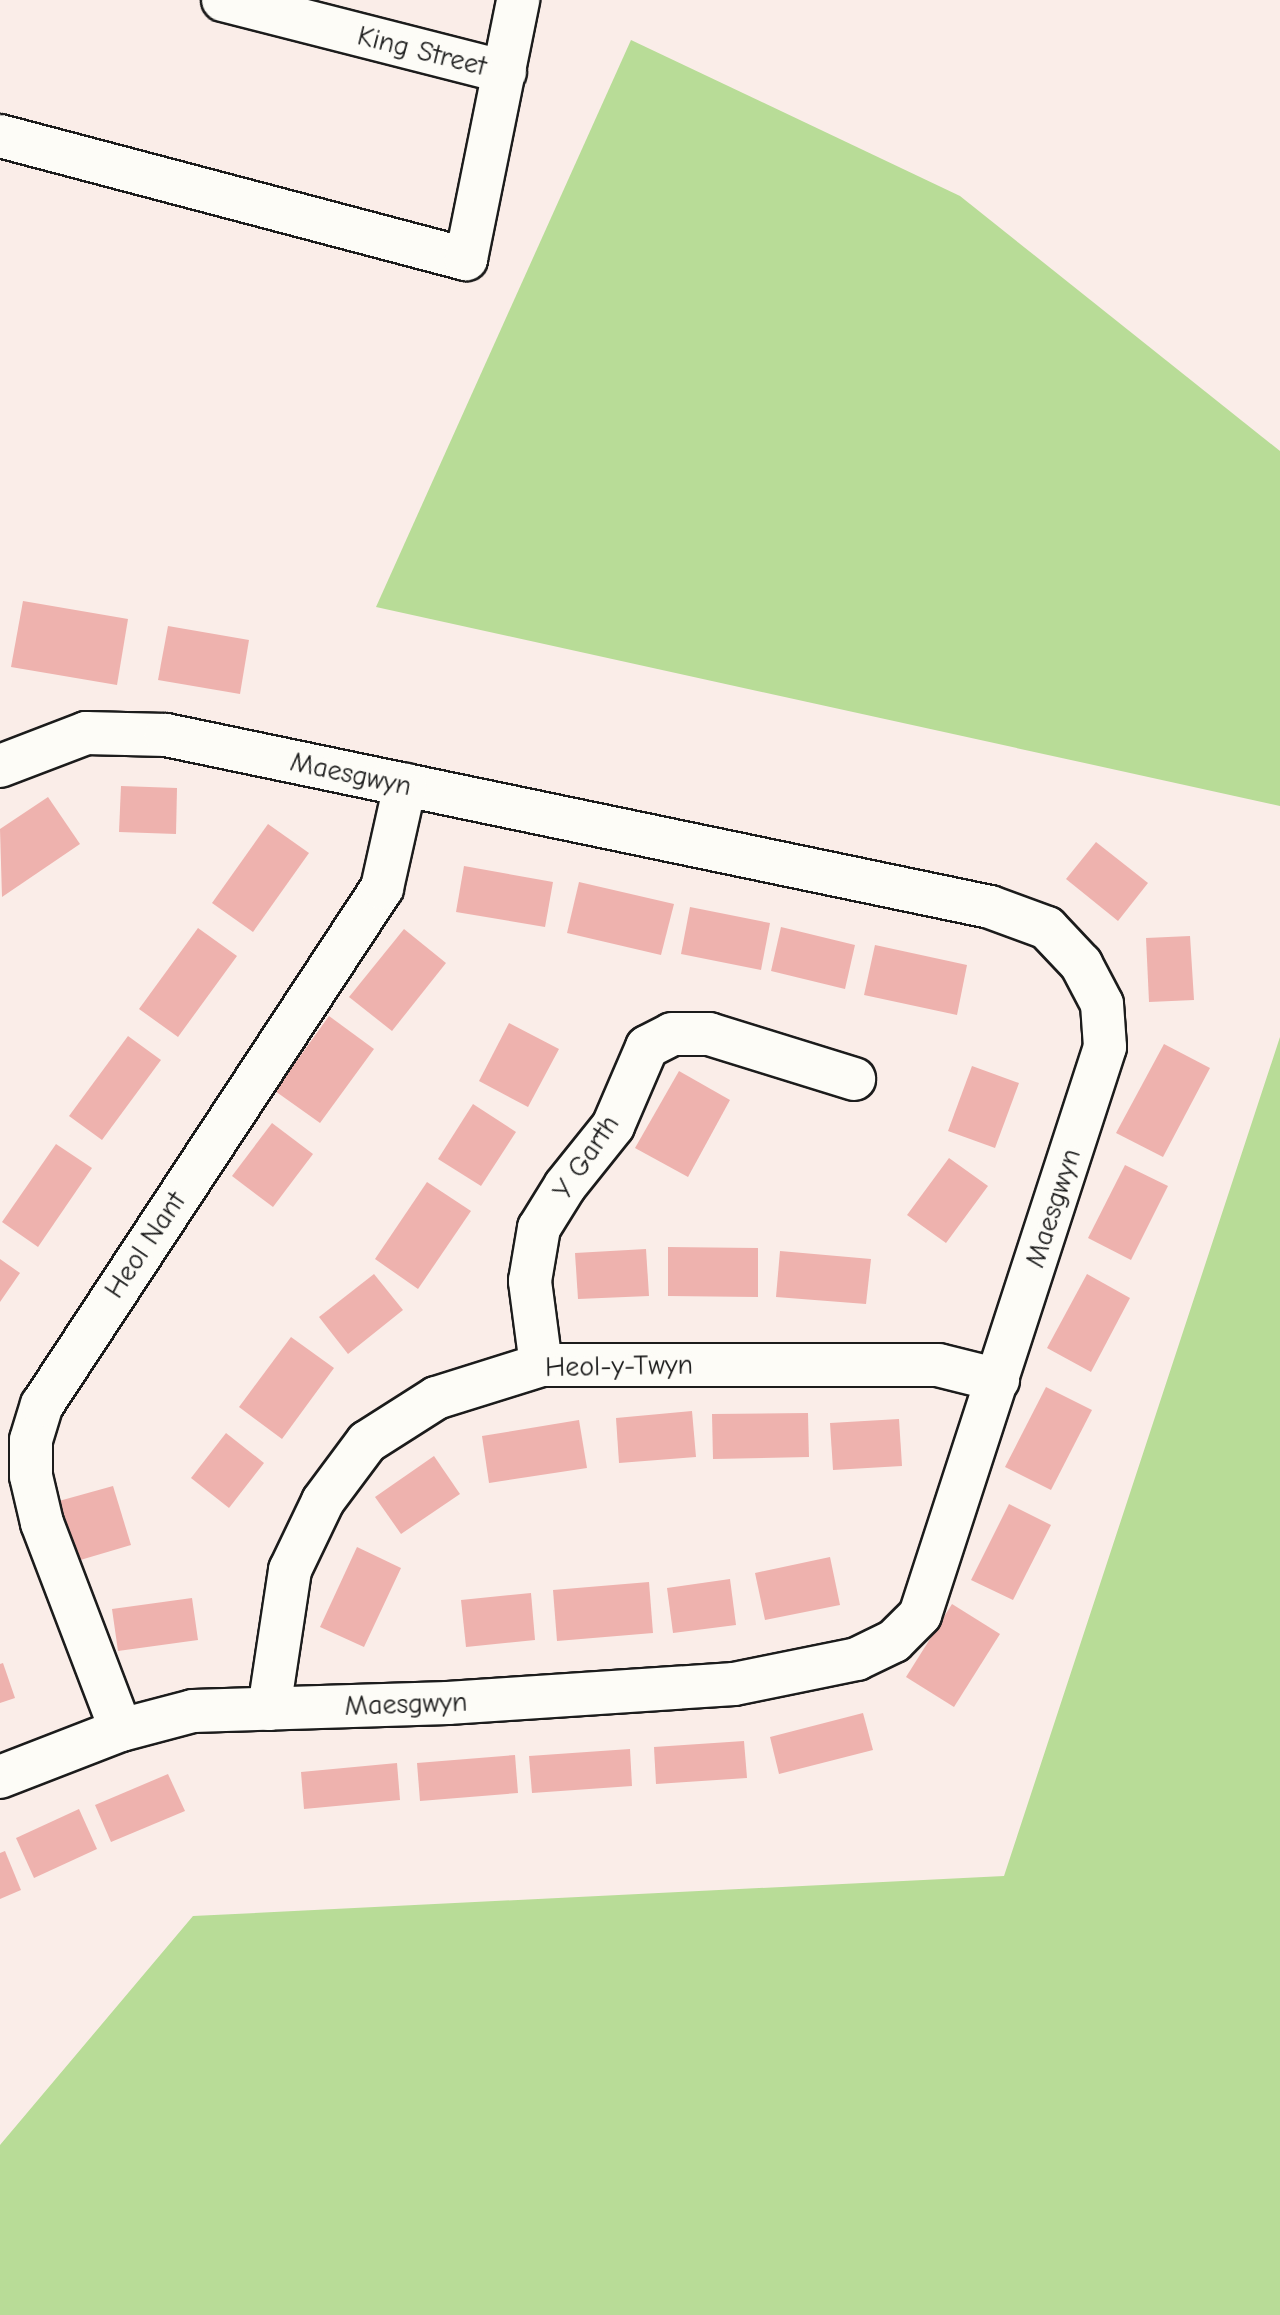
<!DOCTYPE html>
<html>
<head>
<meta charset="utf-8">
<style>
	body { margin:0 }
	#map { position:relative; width:1280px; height:2315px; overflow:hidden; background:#faede8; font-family:"Comic Neue",sans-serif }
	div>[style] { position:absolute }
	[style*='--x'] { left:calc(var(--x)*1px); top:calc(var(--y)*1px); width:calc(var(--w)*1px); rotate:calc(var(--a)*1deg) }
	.green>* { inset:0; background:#b8dc97 }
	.building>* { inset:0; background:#eeb2ae }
	.roads { filter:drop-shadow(2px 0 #1c1c1c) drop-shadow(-2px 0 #1c1c1c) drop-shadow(0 2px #1c1c1c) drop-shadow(0 -2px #1c1c1c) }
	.minor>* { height:42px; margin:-21px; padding:0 21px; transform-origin:21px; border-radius:21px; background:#fdfcf7 }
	span { translate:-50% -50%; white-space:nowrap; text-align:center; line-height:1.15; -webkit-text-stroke:10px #fdfcf7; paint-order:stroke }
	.street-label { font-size:28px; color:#1c1c1c }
</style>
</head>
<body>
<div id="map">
	<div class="green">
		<div style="clip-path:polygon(631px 40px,960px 196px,1280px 451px,1280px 806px,376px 607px)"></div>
		<div style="clip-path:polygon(1280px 1037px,1280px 2315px,0 2315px,0 2145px,193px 1916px,1004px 1876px)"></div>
	</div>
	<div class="building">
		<div style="clip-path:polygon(23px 601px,128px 619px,117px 685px,11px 667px)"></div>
		<div style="clip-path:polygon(168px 626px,249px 640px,240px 694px,158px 680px)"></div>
		<div style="clip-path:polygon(121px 786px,177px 788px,176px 834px,119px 832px)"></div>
		<div style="clip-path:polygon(48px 797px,80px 844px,2px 897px,0 829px)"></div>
		<div style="clip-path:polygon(268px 824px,309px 853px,253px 932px,212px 903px)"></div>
		<div style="clip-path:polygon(1096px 842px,1148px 883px,1118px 921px,1066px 879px)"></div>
		<div style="clip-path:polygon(464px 866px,553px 882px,545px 927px,456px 912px)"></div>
		<div style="clip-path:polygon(579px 882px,674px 904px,661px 955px,567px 933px)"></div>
		<div style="clip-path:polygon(690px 907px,770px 923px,761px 970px,681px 954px)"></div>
		<div style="clip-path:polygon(781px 927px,855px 945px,845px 989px,771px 971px)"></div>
		<div style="clip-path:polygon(198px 928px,237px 956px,178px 1037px,139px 1009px)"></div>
		<div style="clip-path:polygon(404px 929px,446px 963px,392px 1031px,349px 997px)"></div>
		<div style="clip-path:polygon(1190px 936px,1194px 1000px,1149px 1002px,1146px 938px)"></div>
		<div style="clip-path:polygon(875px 945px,967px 965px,957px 1015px,864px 995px)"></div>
		<div style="clip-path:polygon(329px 1016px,374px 1049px,320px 1123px,275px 1091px)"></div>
		<div style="clip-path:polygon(509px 1023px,559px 1049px,528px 1107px,479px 1081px)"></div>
		<div style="clip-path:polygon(128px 1036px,161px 1060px,102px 1140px,69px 1116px)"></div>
		<div style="clip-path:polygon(1164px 1044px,1210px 1068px,1163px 1157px,1116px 1133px)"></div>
		<div style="clip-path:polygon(972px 1066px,1019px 1083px,995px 1148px,948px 1131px)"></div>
		<div style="clip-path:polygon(679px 1071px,730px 1100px,688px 1177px,635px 1148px)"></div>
		<div style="clip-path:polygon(473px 1104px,516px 1132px,481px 1186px,438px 1159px)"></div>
		<div style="clip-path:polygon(272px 1123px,313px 1154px,273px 1207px,232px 1176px)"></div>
		<div style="clip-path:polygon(56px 1144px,92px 1168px,38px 1247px,2px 1222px)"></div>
		<div style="clip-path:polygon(949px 1158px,988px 1186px,946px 1243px,907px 1215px)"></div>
		<div style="clip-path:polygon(1125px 1165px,1168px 1186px,1131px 1260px,1088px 1238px)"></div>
		<div style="clip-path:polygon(427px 1182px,471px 1211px,418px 1289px,375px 1259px)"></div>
		<div style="clip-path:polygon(668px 1247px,758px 1248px,758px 1297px,668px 1296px)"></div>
		<div style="clip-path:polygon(646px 1249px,649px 1296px,578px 1299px,575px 1253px)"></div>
		<div style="clip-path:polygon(780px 1251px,871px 1259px,866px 1304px,776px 1297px)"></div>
		<div style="clip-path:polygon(0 1259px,20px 1273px,0 1302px)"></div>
		<div style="clip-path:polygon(374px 1274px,403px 1310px,348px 1354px,319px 1317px)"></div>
		<div style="clip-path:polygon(1087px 1274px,1130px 1298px,1091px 1372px,1047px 1348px)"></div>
		<div style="clip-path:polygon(291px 1337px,334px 1368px,282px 1439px,239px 1407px)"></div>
		<div style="clip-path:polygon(1046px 1387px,1092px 1410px,1051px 1490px,1005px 1467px)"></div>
		<div style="clip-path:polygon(692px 1411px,696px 1457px,619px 1463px,616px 1418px)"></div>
		<div style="clip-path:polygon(808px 1413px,809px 1457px,713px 1459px,712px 1414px)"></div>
		<div style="clip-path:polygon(899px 1419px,902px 1466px,833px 1470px,830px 1423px)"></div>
		<div style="clip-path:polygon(579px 1420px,587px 1468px,489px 1483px,482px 1436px)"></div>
		<div style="clip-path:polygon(226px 1433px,264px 1463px,229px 1508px,191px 1478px)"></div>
		<div style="clip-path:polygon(434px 1456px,460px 1494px,401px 1534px,375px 1497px)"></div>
		<div style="clip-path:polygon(113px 1486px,131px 1545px,77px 1561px,59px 1501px)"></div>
		<div style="clip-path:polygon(1009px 1504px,1051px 1525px,1013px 1600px,971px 1580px)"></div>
		<div style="clip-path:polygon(357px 1547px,401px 1568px,364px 1647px,320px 1627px)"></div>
		<div style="clip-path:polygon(830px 1557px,840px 1605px,765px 1620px,755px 1573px)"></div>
		<div style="clip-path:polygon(730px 1579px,736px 1625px,673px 1633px,667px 1588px)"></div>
		<div style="clip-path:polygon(649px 1582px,653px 1633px,557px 1641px,553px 1590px)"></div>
		<div style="clip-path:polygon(531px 1593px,535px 1640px,466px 1647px,461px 1600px)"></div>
		<div style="clip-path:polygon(192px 1598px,198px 1640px,118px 1651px,112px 1609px)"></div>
		<div style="clip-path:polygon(952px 1604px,1000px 1634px,954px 1707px,906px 1677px)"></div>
		<div style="clip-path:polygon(3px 1663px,15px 1698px,0 1703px,0 1664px)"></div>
		<div style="clip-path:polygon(863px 1713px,873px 1750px,779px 1774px,770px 1737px)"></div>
		<div style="clip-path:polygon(744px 1741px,747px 1778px,656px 1784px,654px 1747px)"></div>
		<div style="clip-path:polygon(630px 1749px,632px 1786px,532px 1793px,529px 1756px)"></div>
		<div style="clip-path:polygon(515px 1755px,518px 1793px,420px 1801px,417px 1763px)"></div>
		<div style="clip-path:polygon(397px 1763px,400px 1800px,304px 1809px,301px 1772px)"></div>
		<div style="clip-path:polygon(168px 1774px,185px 1811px,111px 1842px,95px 1805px)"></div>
		<div style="clip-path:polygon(79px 1809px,97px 1849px,34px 1878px,16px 1838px)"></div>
		<div style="clip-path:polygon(5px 1851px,21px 1890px,0 1899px,0 1853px)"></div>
	</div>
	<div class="roads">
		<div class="minor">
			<div style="--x:223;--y:0;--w:291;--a:14.3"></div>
			<div style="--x:0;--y:136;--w:482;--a:14.8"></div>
			<div style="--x:466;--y:259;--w:264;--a:-78.6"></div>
			<div style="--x:0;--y:766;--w:92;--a:-21"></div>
			<div style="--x:86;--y:733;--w:80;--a:1.4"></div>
			<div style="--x:166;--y:735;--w:842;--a:11.79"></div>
			<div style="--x:990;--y:907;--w:61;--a:20.2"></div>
			<div style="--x:1047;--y:928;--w:50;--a:46.6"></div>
			<div style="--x:1081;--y:964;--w:45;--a:62.3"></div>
			<div style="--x:1102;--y:1004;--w:43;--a:86"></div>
			<div style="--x:1105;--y:1047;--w:597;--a:108.04"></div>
			<div style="--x:920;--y:1615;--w:37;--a:135"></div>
			<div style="--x:894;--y:1641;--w:41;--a:154.1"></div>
			<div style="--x:857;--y:1659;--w:126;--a:168.5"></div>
			<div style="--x:734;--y:1684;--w:287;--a:176.2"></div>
			<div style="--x:448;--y:1703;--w:255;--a:178.2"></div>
			<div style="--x:193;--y:1711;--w:74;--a:165.2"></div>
			<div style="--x:121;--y:1730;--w:130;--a:158.8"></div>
			<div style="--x:541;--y:1365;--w:85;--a:-97.5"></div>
			<div style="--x:530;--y:1281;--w:54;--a:-80.4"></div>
			<div style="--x:539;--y:1228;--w:49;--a:-58.2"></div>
			<div style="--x:565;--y:1186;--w:77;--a:-51.3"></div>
			<div style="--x:613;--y:1126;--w:86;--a:-66.7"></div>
			<div style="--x:647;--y:1047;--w:28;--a:-27"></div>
			<div style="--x:672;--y:1034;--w:37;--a:0"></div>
			<div style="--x:709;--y:1034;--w:152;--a:17.2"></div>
			<div style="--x:269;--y:1709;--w:141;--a:-81.4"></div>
			<div style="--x:290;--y:1570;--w:76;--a:-64.4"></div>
			<div style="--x:323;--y:1501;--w:74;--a:-53.3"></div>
			<div style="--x:367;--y:1442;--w:82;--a:-32.5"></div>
			<div style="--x:436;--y:1398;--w:110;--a:-17.4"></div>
			<div style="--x:541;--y:1365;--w:397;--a:0"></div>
			<div style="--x:938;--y:1365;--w:62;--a:14"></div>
			<div style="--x:121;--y:1730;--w:222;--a:-110.9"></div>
			<div style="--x:42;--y:1523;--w:48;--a:-103.2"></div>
			<div style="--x:31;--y:1476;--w:36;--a:-90"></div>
			<div style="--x:31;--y:1440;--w:37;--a:-73"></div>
			<div style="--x:42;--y:1405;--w:619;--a:-56.67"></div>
			<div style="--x:382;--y:888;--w:106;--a:-77.4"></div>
		</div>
	</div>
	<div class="street-label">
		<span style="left:422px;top:51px;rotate:14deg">King Street</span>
		<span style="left:351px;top:774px;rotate:12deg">Maesgwyn</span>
		<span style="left:586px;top:1157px;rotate:-56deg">Y Garth</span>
		<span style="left:1053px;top:1208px;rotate:-72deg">Maesgwyn</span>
		<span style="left:145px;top:1245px;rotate:-56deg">Heol Nant</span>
		<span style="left:619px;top:1366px;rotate:-1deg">Heol-y-Twyn</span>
		<span style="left:406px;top:1704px;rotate:-2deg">Maesgwyn</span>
	</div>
</div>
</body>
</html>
